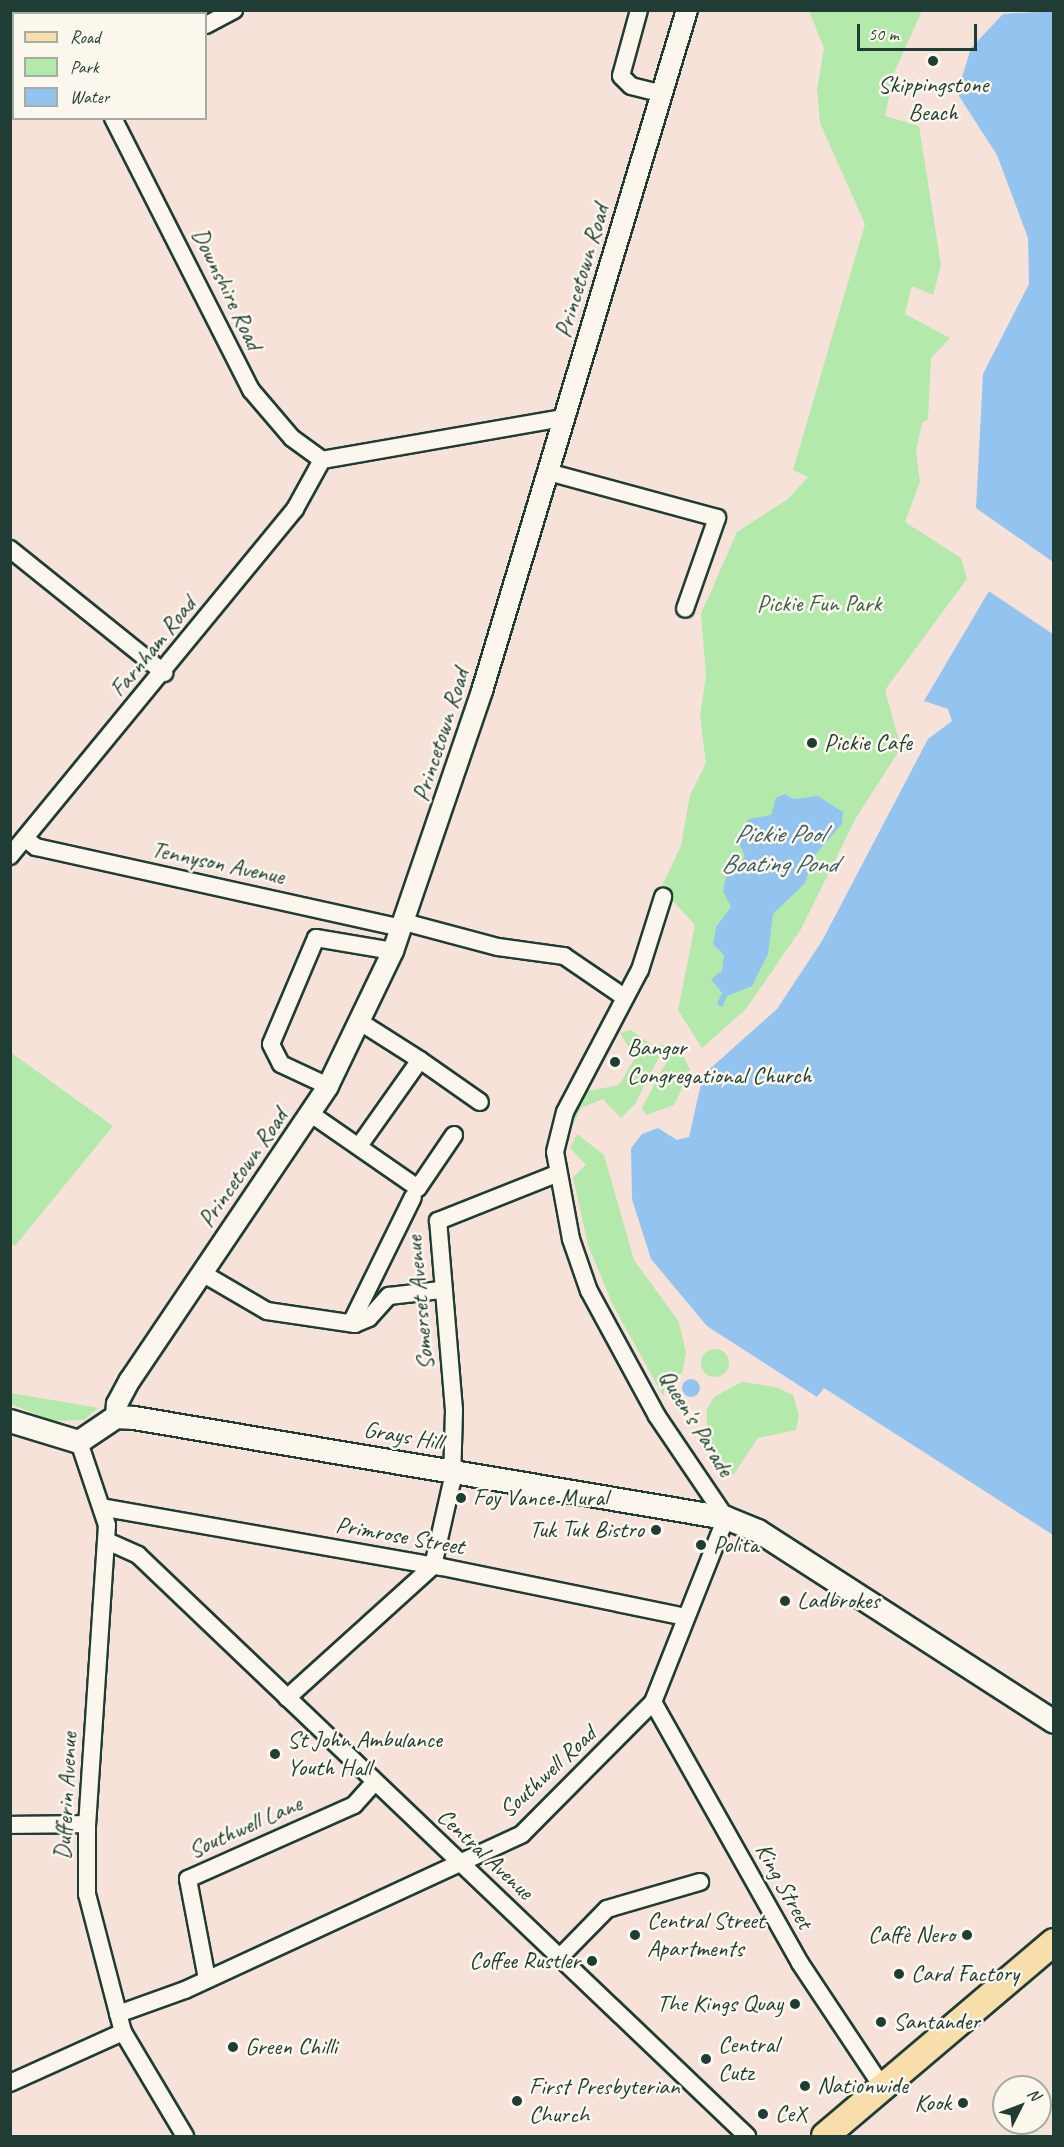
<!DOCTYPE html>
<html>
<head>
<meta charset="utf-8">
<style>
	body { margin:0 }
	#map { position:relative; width:1064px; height:2147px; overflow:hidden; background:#f7e2da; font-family:Caveat,sans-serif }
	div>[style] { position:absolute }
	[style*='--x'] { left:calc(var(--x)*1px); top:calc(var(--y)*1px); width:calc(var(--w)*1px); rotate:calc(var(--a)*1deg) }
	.green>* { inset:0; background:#b3e9ab }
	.round { border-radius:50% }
	.water>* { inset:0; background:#93c3ef }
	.pier>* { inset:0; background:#f7e2da }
	.roads { filter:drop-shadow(2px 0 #1f3d34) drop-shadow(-2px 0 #1f3d34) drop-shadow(0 2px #1f3d34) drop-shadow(0 -2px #1f3d34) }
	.minor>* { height:16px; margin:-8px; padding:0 8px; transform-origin:8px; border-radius:8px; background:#fbf7ec }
	.tertiary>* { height:20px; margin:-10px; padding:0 10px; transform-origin:10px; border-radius:10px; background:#fbf7ec }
	.secondary>* { height:22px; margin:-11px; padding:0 11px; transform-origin:11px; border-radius:11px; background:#fbf7ec }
	.primary>* { height:26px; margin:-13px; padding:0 13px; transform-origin:13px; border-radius:13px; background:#f8deab }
	.dots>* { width:16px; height:16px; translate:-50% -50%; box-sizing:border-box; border:3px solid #fbf7ec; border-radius:50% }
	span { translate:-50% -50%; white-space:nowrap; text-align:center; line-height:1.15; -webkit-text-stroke:5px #fbf7ec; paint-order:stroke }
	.poi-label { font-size:24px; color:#1f3d34 }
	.left { translate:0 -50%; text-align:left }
	.right { translate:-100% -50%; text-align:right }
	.street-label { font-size:24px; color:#1f3d34 }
	.park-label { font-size:24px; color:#3d5f4c }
	.water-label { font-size:26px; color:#3c5e63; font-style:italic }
	.frame { position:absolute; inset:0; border:12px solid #1f3d34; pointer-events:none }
	.legend { position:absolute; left:12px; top:12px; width:195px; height:108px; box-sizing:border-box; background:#fbf7ec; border:2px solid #a3ada2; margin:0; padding:8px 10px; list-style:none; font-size:18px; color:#1f3d34 }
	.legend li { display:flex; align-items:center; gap:12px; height:30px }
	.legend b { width:30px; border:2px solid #a3ada2 }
	.north { position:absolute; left:992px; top:2075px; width:60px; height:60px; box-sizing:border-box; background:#fbf7ec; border:2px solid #a3ada2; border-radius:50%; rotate:48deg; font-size:16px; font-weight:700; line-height:24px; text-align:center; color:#1f3d34 }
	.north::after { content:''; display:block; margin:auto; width:21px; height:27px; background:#1f3d34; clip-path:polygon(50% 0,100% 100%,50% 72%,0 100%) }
	.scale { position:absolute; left:857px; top:24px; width:120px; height:27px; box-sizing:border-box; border:3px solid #1f3d34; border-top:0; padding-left:8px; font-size:18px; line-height:21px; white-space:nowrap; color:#1f3d34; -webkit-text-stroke:4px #fbf7ec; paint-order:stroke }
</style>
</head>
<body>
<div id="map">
	<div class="green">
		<div style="clip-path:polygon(809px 11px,922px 11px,894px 73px,885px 116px,919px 126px,941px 265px,933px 295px,912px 286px,905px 314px,950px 338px,931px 358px,928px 419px,922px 423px,916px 452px,920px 482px,905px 522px,961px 558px,967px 579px,885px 690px,901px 748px,857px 816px,801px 929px,746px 1009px,702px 1048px,678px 1010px,695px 925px,661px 888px,681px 846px,690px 795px,706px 763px,700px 716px,706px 675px,701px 614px,737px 532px,788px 499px,808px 477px,793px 470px,865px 224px,820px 123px,817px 90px,824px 48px)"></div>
		<div style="clip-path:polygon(631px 1030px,652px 1045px,665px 1045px,635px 1104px,621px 1118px,603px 1099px,581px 1108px,570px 1132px,583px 1092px,619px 1085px,635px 1058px,620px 1033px)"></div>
		<div style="clip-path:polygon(677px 1042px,690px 1070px,686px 1080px,674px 1105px,646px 1115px,642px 1108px)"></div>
		<div style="clip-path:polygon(10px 1052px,113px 1126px,15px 1246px,10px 1243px)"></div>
		<div style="clip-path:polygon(577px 1134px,604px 1155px,634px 1260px,679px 1322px,686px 1353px,682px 1373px,672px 1381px,668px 1377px,663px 1396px,613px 1305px,588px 1245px,573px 1177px,586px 1165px,570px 1148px)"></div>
		<div class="round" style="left:701px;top:1349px;width:28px;height:28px"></div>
		<div style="clip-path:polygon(742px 1382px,776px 1387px,793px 1395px,799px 1415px,796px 1430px,758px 1438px,734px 1474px,724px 1476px,706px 1439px,707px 1409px,714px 1397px)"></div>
		<div style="clip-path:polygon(11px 1393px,98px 1408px,84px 1420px,53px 1421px,11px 1404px)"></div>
	</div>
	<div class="water">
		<div style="clip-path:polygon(1053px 11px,1053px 568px,995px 529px,976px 508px,983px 374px,1029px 284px,1028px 238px,997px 155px,957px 93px,971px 48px,1003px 14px)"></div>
		<div style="clip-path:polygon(989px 591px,1053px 634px,1053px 1535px,824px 1388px,817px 1397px,707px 1326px,651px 1259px,632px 1199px,631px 1148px,642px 1134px,658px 1128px,677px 1140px,689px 1137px,703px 1075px,777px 1009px,822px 941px,928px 739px,952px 721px,948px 709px,924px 701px)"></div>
		<div style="clip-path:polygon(785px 794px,794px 799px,818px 796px,843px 812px,842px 824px,814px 856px,805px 883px,773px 914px,768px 954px,752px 986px,727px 996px,722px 1007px,717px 1004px,722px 993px,711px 979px,722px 971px,724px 955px,713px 944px,716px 927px,731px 907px,723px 891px,727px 872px,738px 869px,745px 856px,737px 839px,741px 828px,749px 819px,771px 815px,776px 798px)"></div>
		<div class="round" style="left:682px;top:1379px;width:18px;height:18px"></div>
	</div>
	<div class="pier">
		<div style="clip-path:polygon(973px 506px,1053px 562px,1054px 571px,993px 531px)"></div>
		<div style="clip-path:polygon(988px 588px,1054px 630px,1053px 634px,989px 591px)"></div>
	</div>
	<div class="roads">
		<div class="minor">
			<div style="--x:62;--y:10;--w:4;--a:76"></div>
			<div style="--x:176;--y:10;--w:4;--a:76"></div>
			<div style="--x:639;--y:10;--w:68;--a:105.3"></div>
			<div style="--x:621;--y:76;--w:14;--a:45"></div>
			<div style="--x:631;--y:86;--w:32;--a:14"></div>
			<div style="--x:206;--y:25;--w:32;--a:-28"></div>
			<div style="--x:113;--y:118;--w:305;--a:63.1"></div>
			<div style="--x:251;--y:390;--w:63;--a:49.5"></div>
			<div style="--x:292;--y:438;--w:37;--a:36"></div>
			<div style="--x:322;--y:460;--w:245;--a:-9.9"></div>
			<div style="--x:548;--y:472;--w:175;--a:15.2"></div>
			<div style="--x:717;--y:518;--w:96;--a:109.4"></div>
			<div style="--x:10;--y:549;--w:198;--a:38.8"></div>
			<div style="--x:26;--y:839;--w:13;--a:39"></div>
			<div style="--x:36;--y:847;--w:375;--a:12.5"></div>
			<div style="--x:10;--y:856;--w:449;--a:-50.6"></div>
			<div style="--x:295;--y:509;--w:56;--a:-61.1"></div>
			<div style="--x:404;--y:922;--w:97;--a:14.9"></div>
			<div style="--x:498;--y:947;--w:67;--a:7.8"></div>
			<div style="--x:564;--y:956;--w:73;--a:34.3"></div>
			<div style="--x:420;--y:1060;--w:73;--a:35"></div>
			<div style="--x:328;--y:1086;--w:52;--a:-154.9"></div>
			<div style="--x:281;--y:1064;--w:22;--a:-117"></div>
			<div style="--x:271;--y:1044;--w:115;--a:-67"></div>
			<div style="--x:316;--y:938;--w:78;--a:9.6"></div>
			<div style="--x:311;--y:1114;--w:130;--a:34.7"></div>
			<div style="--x:418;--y:1188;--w:64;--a:-55.8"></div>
			<div style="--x:359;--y:1146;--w:105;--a:-54.7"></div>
			<div style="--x:420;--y:1060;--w:69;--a:-147.5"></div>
			<div style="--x:202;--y:1273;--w:75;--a:30.3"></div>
			<div style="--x:267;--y:1311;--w:89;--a:8.4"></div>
			<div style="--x:355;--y:1324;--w:15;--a:-23"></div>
			<div style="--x:369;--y:1318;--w:30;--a:-48"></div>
			<div style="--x:389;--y:1296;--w:52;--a:-6.6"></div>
			<div style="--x:351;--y:1323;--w:140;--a:-63.8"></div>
			<div style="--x:79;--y:1442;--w:88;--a:71.4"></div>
			<div style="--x:107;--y:1525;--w:300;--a:93.8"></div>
			<div style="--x:87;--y:1824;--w:70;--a:90"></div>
			<div style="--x:87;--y:1894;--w:143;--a:75.4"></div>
			<div style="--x:123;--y:2032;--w:121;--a:59.2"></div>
			<div style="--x:106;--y:1508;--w:341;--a:10"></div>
			<div style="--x:442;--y:1567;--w:248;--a:11.6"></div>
			<div style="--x:107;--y:1541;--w:34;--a:24"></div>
			<div style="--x:138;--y:1555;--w:842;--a:43.65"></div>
			<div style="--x:287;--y:1698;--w:197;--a:-42.1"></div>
			<div style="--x:433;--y:1566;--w:86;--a:-77.3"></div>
			<div style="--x:452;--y:1482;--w:72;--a:-88.4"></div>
			<div style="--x:454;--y:1410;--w:190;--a:-94.8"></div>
			<div style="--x:438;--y:1221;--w:127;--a:-21.7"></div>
			<div style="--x:653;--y:1702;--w:300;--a:60.6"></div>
			<div style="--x:800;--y:1963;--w:150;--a:56.4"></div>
			<div style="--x:10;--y:1825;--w:77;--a:-0.7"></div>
			<div style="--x:560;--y:1957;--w:67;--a:-45.6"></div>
			<div style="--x:607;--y:1909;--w:97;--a:-16.2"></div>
			<div style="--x:207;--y:1979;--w:102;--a:-100.8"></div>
			<div style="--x:188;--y:1879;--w:182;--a:-24"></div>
			<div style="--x:354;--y:1805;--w:31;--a:-48"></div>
			<div style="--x:118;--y:2014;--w:71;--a:-19.7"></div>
			<div style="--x:185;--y:1990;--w:371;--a:-24.8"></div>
			<div style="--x:522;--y:1834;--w:186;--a:-45.2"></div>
			<div style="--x:653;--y:1702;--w:198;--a:-68.4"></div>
			<div style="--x:726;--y:1518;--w:123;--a:-124.1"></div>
			<div style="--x:657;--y:1416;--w:142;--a:-118.5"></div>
			<div style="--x:589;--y:1291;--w:55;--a:-109.1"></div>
			<div style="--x:571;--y:1239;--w:88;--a:-100.4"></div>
			<div style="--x:555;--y:1152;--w:41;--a:-76"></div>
			<div style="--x:565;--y:1112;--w:161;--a:-62.2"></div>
			<div style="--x:640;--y:970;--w:77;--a:-72.5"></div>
			<div style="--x:10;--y:2083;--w:124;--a:-24.3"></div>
		</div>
		<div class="tertiary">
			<div style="--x:116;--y:1417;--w:13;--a:-86"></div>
			<div style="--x:117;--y:1404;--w:27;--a:-62"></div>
			<div style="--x:130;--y:1380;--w:354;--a:-56"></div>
			<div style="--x:328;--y:1086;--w:150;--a:-64.3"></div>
			<div style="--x:393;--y:951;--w:275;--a:-71.1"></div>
			<div style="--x:482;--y:691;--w:711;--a:-73.25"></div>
		</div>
		<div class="secondary">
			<div style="--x:10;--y:1421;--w:72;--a:16.9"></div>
			<div style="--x:79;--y:1442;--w:45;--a:-34"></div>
			<div style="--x:116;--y:1417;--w:18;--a:3"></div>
			<div style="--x:134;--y:1418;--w:600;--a:9.59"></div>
			<div style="--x:726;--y:1518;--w:35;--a:22"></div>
			<div style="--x:758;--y:1531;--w:352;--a:32.8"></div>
		</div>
		<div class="primary">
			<div style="--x:825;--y:2136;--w:300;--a:-40.3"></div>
		</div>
	</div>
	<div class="dots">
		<div style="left:933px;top:61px;background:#1f3d34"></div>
		<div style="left:812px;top:743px;background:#1f3d34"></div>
		<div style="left:615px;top:1062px;background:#1f3d34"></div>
		<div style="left:461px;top:1498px;background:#1f3d34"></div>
		<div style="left:656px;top:1530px;background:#1f3d34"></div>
		<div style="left:701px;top:1545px;background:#1f3d34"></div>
		<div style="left:785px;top:1601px;background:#1f3d34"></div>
		<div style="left:275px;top:1754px;background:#1f3d34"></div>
		<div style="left:635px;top:1935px;background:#1f3d34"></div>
		<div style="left:967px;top:1935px;background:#1f3d34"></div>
		<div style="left:592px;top:1961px;background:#1f3d34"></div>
		<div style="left:899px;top:1974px;background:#1f3d34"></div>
		<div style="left:795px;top:2004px;background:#1f3d34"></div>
		<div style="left:881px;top:2022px;background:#1f3d34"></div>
		<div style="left:233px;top:2047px;background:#1f3d34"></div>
		<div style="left:706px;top:2059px;background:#1f3d34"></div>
		<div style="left:805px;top:2086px;background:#1f3d34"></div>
		<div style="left:517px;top:2101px;background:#1f3d34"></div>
		<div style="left:963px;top:2103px;background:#1f3d34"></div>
		<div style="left:763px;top:2114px;background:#1f3d34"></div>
	</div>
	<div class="poi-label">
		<span style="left:933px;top:99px">Skippingstone<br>Beach</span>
		<span class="left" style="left:824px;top:743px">Pickie Cafe</span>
		<span class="left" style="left:627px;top:1062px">Bangor<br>Congregational Church</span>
		<span class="left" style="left:473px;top:1498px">Foy Vance Mural</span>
		<span class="right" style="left:644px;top:1530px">Tuk Tuk Bistro</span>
		<span class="left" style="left:713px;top:1545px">Polita</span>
		<span class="left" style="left:797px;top:1601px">Ladbrokes</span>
		<span class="left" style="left:287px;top:1754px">St John Ambulance<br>Youth Hall</span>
		<span class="left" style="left:647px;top:1935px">Central Street<br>Apartments</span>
		<span class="right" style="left:955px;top:1935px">Caffè Nero</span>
		<span class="right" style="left:580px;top:1961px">Coffee Rustler</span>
		<span class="left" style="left:911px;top:1974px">Card Factory</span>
		<span class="right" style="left:783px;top:2004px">The Kings Quay</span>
		<span class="left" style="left:893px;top:2022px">Santander</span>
		<span class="left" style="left:718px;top:2059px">Central<br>Cutz</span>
		<span class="left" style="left:245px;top:2047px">Green Chilli</span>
		<span class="left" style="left:817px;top:2086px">Nationwide</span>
		<span class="left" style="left:529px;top:2101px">First Presbyterian<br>Church</span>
		<span class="right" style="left:951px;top:2103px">Kook</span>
		<span class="left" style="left:775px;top:2114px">CeX</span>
	</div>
	<div class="street-label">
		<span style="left:582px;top:271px;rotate:-73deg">Princetown Road</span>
		<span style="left:227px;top:289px;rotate:64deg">Downshire Road</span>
		<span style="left:153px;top:647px;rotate:-51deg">Farnham Road</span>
		<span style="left:441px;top:735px;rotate:-72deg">Princetown Road</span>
		<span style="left:218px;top:863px;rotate:12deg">Tennyson Avenue</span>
		<span style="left:243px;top:1168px;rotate:-55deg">Princetown Road</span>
		<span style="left:420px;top:1303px;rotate:-95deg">Somerset Avenue</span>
		<span style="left:696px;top:1423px;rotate:58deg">Queen's Parade</span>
		<span style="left:403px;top:1436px;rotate:10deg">Grays Hill</span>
		<span style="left:400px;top:1536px;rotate:10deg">Primrose Street</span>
		<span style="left:548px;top:1772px;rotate:-43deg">Southwell Road</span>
		<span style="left:66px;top:1796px;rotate:-87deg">Dufferin Avenue</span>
		<span style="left:245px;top:1827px;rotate:-24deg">Southwell Lane</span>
		<span style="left:485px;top:1854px;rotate:43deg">Central Avenue</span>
		<span style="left:784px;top:1886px;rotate:61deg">King Street</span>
	</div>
	<div class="park-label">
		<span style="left:819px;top:604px">Pickie Fun Park</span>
	</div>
	<div class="water-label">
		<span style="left:779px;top:849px">Pickie Pool<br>Boating Pond</span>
	</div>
	<div class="frame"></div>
	<ul class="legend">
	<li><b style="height:8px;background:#f8deab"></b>Road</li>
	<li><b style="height:16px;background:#b3e9ab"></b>Park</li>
	<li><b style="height:16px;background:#93c3ef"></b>Water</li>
	</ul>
	<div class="north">N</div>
	<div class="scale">50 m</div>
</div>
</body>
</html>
